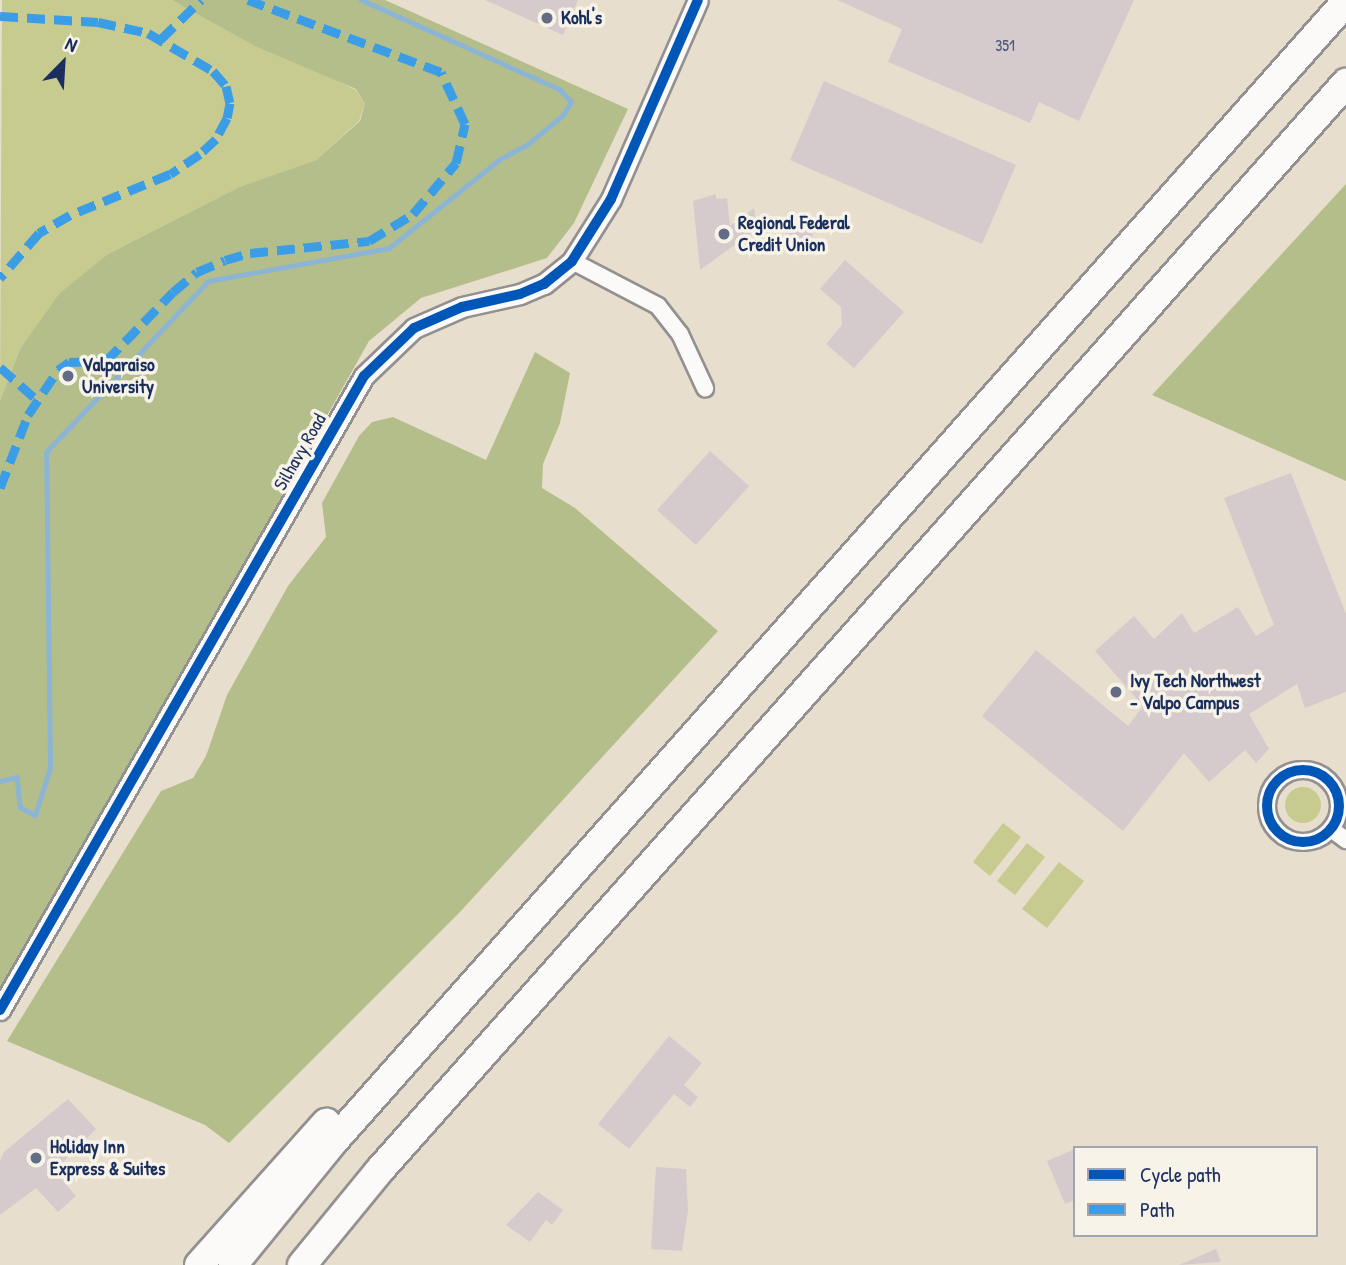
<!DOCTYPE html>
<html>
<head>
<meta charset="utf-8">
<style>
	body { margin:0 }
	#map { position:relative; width:1346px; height:1265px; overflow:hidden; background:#e8dece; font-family:"Patrick Hand",sans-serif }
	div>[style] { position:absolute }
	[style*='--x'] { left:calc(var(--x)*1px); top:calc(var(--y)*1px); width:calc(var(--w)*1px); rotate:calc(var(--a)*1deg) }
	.green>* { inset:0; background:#c8cb90 }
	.round { border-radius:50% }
	.forest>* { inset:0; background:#b4be8b }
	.stream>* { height:4.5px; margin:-2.25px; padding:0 2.25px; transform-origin:2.25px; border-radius:2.25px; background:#8cb5d5 }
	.building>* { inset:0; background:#d5cbcd }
	.roads { filter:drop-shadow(2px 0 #929090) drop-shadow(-2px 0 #929090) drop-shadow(0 2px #929090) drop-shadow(0 -2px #929090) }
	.minor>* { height:16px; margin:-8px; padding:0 8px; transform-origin:8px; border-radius:8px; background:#fcfaf8 }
	.minor>.ring { margin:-8px; padding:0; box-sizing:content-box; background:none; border:16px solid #fcfaf8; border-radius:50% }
	.tertiary>* { height:19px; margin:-9.5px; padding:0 9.5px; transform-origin:9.5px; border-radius:9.5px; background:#fcfaf8 }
	.motorway>* { height:28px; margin:-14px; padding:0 14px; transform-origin:14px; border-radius:14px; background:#fcfaf8 }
	.quiet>* { height:9px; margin-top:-4.5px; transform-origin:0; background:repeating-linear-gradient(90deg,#3b9de6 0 18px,transparent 0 27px) }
	.cycleway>* { height:10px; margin:-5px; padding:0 5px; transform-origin:5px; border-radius:5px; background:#0057b8 }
	.cycleway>.ring { margin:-5px; padding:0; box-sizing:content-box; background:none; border:10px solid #0057b8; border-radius:50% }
	.dots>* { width:19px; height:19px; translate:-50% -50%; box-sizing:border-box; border:4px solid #f7f3e8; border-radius:50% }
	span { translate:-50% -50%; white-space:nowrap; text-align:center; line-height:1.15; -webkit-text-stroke:7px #f7f3e8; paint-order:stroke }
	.number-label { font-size:16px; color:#4a567a }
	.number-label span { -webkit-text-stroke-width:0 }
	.poi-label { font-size:19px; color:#1b2f5e; font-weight:700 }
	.left { translate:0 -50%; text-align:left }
	.street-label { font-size:19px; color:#1b2f5e }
	.legend { position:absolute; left:1073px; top:1146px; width:245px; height:91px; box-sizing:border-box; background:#f7f3e8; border:2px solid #9fa5b1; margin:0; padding:9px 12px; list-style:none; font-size:21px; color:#1b2f5e }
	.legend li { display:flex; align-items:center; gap:14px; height:35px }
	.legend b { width:35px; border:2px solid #9fa5b1 }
	.north { position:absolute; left:28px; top:28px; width:70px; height:70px; -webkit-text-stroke:5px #f7f3e8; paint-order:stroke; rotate:24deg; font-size:19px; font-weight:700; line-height:28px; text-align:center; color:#1b2f5e }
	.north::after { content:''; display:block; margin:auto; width:24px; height:32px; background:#1b2f5e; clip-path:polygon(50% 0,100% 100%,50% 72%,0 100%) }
</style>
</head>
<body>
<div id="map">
	<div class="green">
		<div style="clip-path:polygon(2px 0,172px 0,356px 90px,365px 104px,359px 121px,316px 160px,239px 187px,108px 254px,20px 349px,0 401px)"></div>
		<div class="round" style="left:1285px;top:787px;width:36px;height:36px"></div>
		<div style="clip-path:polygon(1003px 823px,1021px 837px,990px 876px,973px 862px)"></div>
		<div style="clip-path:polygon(1027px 843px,1045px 857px,1015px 895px,997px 881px)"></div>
		<div style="clip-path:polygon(1059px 862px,1084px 881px,1047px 928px,1022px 909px)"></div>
	</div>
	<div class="forest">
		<div style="clip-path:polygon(172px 0,385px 0,628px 109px,574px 223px,547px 258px,421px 298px,369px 341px,0 996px,0 401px,20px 349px,59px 294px,108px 254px,239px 187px,316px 160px,360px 121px,365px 104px,356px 89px,255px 46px)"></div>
		<div style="clip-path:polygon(1346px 184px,1346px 481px,1152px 395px)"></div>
		<div style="clip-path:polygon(535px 352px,570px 373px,560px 423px,543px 464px,542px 488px,575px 508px,718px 631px,459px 913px,229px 1143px,205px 1125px,7px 1041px,161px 791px,193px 778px,206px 756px,227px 695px,288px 586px,326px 537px,322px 503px,359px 436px,372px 422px,393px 417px,486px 460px)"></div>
	</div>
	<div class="stream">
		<div style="--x:0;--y:781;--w:17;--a:-13"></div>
		<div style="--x:17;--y:777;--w:30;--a:84"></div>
		<div style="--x:20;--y:807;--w:17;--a:28"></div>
		<div style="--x:35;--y:815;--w:49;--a:-72.3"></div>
		<div style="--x:50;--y:768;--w:316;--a:-90.7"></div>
		<div style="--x:46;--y:452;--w:236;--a:-46.5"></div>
		<div style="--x:208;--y:281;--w:184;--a:-10.3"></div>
		<div style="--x:389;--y:248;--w:142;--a:-38.7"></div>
		<div style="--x:500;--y:159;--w:32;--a:-28"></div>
		<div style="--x:528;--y:144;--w:44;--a:-39.5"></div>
		<div style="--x:562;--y:116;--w:17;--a:-57"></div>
		<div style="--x:571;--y:102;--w:16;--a:-133"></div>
		<div style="--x:560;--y:90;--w:218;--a:-155.7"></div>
	</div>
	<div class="building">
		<div style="clip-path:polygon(485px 0,578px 0,563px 35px)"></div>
		<div style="clip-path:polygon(837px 0,1134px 0,1079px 121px,1039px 102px,1030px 123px,888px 62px,902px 29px)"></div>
		<div style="clip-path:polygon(824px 81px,1016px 165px,982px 244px,790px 160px)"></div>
		<div style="clip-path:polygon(716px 194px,716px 199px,727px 198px,730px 226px,754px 208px,757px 229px,700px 270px,693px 201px)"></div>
		<div style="clip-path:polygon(792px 222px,813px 234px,807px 244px,796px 239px,790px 250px,780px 245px)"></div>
		<div style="clip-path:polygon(845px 260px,904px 312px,854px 368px,826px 344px,842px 325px,841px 307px,820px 289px)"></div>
		<div style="clip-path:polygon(710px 451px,749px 486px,696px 545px,657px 510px)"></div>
		<div style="clip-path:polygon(1291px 473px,1346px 614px,1346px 692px,1305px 708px,1297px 684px,1249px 714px,1269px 749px,1256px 763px,1245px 750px,1209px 782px,1184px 753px,1123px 831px,982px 716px,1036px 650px,1128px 726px,1143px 706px,1095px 651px,1134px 616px,1154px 639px,1182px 613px,1194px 633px,1238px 607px,1256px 636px,1274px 625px,1224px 498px)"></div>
		<div style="clip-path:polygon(669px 1036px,702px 1063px,684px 1085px,698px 1097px,690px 1107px,674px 1094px,629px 1149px,598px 1124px)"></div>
		<div style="clip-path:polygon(68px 1099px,96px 1129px,54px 1171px,76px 1196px,58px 1212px,36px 1188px,0 1215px,0 1161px,4px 1152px)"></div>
		<div style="clip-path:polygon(1075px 1149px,1075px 1200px,1065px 1204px,1047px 1161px)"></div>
		<div style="clip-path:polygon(656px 1167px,686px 1169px,688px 1211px,682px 1251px,651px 1249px)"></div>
		<div style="clip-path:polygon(538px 1192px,563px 1210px,552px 1225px,546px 1220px,530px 1242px,506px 1225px)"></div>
		<div style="clip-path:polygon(1216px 1249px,1221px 1262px,1179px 1265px)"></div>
	</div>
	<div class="roads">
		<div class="minor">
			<div style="--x:572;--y:261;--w:97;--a:27.6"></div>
			<div style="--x:658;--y:306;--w:36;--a:52"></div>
			<div style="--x:680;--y:334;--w:60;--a:65.2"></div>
			<div class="ring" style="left:1267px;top:770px;width:56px;height:56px"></div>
			<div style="--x:1331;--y:829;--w:19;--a:36"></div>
		</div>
		<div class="tertiary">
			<div style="--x:0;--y:1010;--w:731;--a:-60.14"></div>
			<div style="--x:364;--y:376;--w:69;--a:-43.8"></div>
			<div style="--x:414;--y:328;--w:52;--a:-23.6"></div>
			<div style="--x:462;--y:307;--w:59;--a:-12.6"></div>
			<div style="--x:520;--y:294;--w:26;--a:-23"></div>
			<div style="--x:544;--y:284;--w:36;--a:-39"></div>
			<div style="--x:572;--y:261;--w:73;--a:-57.8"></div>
			<div style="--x:611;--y:199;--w:217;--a:-66.4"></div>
		</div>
		<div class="motorway">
			<div style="--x:199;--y:1265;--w:191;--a:-48.2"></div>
			<div style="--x:233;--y:1265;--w:159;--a:-50.9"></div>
			<div style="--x:333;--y:1142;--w:1525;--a:-48.38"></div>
			<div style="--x:302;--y:1265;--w:122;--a:-50.7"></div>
			<div style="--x:379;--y:1171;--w:1456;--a:-48.37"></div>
		</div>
	</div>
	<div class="quiet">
		<div style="--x:0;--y:16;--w:98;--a:3.5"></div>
		<div style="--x:98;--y:22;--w:51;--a:12.4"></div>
		<div style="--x:148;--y:33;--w:75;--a:30.3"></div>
		<div style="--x:213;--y:71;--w:20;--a:49"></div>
		<div style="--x:226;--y:86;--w:17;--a:77"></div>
		<div style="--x:230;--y:103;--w:15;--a:101"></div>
		<div style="--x:227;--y:118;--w:24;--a:118"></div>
		<div style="--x:216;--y:139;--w:22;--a:137"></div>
		<div style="--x:200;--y:154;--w:36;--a:146"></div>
		<div style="--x:170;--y:174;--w:108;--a:157.7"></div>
		<div style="--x:70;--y:215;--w:36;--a:150"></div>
		<div style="--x:39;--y:233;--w:60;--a:130.9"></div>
		<div style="--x:161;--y:39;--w:56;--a:-44.3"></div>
		<div style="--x:0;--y:367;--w:50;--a:41.7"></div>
		<div style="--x:0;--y:488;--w:78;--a:-69"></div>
		<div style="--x:28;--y:415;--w:54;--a:-56.3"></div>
		<div style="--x:58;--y:370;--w:14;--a:-36"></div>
		<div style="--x:69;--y:362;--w:37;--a:-2"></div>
		<div style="--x:106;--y:361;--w:96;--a:-45.8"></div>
		<div style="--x:173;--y:292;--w:31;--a:-40"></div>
		<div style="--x:197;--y:272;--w:30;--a:-23"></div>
		<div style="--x:225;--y:260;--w:26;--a:-16"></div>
		<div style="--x:250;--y:253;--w:120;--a:-5.8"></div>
		<div style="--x:369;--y:241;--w:52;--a:-31.5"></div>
		<div style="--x:413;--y:214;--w:67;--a:-49.9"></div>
		<div style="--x:456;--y:163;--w:40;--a:-77"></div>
		<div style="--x:465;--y:124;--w:57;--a:-114.8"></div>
		<div style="--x:441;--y:72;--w:206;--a:-159.5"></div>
	</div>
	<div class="cycleway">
		<div class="ring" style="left:1267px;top:770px;width:62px;height:62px"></div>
		<div style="--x:0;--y:1010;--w:731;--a:-60.14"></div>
		<div style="--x:364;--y:376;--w:69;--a:-43.8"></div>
		<div style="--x:414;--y:328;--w:52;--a:-23.6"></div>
		<div style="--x:462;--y:307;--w:59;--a:-12.6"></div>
		<div style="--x:520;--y:294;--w:26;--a:-23"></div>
		<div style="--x:544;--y:284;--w:36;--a:-39"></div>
		<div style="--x:572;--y:261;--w:73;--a:-57.8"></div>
		<div style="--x:611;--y:199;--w:217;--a:-66.4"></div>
	</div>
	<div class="dots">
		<div style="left:547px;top:18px;background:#636c85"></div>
		<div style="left:724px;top:234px;background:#636c85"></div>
		<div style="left:68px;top:376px;background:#636c85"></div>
		<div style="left:1116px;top:692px;background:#636c85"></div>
		<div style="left:36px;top:1158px;background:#636c85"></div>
	</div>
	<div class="number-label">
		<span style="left:1005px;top:45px">351</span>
	</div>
	<div class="poi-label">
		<span class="left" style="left:561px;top:18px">Kohl's</span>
		<span class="left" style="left:738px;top:234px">Regional Federal<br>Credit Union</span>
		<span class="left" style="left:82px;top:376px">Valparaiso<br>University</span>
		<span class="left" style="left:1130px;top:692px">Ivy Tech Northwest<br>- Valpo Campus</span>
		<span class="left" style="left:50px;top:1158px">Holiday Inn<br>Express &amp; Suites</span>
	</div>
	<div class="street-label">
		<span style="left:300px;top:452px;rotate:-60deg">Silhavy Road</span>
	</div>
	<ul class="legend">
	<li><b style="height:9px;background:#0057b8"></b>Cycle path</li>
	<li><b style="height:9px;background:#3b9de6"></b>Path</li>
	</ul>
	<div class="north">N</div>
</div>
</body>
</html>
